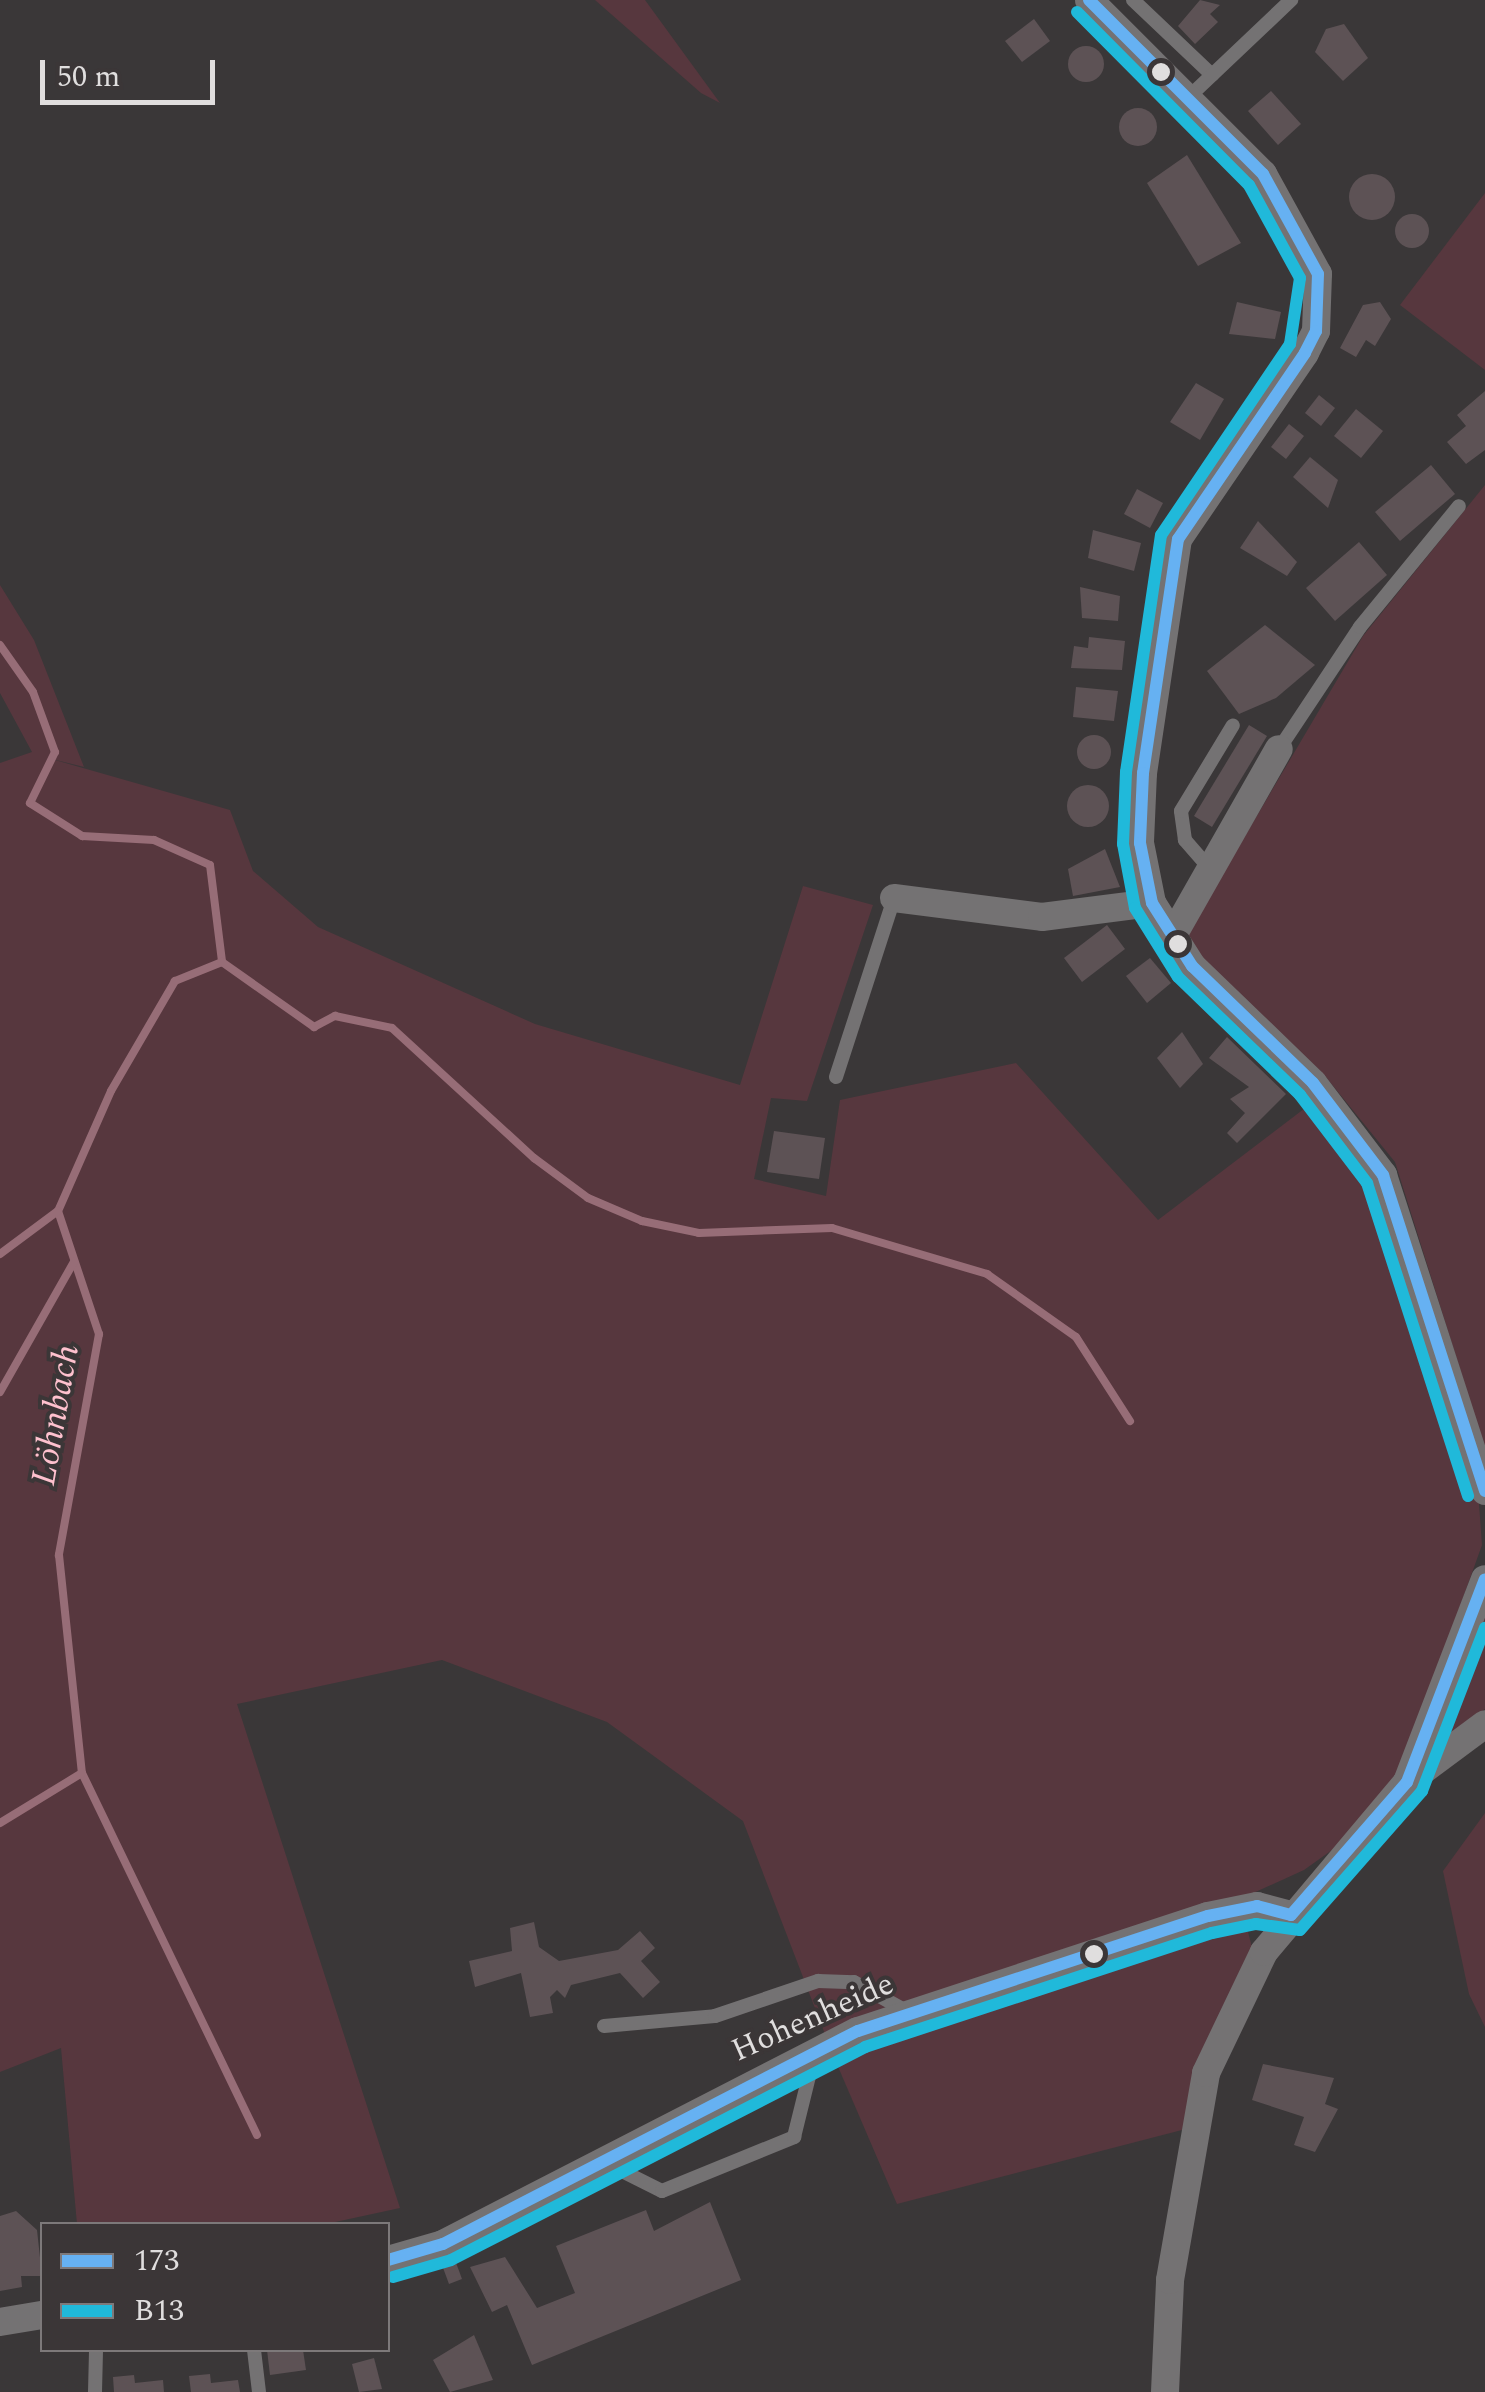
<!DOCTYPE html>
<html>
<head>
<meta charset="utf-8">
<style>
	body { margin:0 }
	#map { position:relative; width:1485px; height:2392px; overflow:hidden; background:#3a3738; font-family:Spectral,serif }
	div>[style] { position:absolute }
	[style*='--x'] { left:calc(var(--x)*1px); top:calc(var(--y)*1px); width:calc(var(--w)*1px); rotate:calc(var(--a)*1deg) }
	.green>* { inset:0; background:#57373e }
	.stream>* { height:8px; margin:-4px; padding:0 4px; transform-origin:4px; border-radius:4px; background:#976d77 }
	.building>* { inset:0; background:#5d5255 }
	.round { border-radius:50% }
	.lane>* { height:14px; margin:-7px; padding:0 7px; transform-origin:7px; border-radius:7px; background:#747273 }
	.street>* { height:28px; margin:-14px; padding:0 14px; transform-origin:14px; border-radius:14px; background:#747273 }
	.bus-1>* { height:12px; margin:-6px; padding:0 6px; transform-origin:6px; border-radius:6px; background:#66b1f2 }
	.bus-2>* { height:12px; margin:-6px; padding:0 6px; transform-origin:6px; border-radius:6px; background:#20b9da }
	.dots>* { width:28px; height:28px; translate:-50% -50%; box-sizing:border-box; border:5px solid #3b3637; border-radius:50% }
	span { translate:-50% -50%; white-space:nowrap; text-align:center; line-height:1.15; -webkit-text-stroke:8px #3b3637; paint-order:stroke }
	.street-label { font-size:32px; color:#e0dede }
	.water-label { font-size:35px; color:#fec1ce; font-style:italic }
	.legend { position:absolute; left:40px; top:2222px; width:350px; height:130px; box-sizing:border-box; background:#3b3637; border:2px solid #7d797a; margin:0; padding:12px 18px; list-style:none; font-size:30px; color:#e0dede }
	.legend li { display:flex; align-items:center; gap:20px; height:50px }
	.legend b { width:50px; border:2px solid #7d797a }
	.scale { position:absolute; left:40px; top:60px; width:175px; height:45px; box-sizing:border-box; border:5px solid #e0dede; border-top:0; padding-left:12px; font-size:30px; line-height:35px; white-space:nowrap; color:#e0dede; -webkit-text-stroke:8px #3b3637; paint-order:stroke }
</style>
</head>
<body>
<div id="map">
	<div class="green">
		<div style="clip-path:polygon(595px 0,645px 0,720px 103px,701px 93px)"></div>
		<div style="clip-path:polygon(1485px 193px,1485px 370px,1400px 305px)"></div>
		<div style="clip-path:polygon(1485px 485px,1485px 1449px,1395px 1162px,1325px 1076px,1183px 941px,1363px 636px)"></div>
		<div style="clip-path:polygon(0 585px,34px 640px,84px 767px,48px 758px,230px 810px,253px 871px,318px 927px,535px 1024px,740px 1085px,803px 886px,873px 905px,807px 1101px,771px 1098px,754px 1179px,826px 1196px,840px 1100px,1016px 1063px,1158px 1220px,1313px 1102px,1373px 1196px,1479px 1504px,1482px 1545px,1399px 1776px,1353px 1835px,1304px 1870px,1209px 1913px,828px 2042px,743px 1821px,607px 1722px,442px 1660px,237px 1704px,400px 2208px,326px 2224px,77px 2224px,61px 2048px,0 2072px,0 763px,32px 752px,0 693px)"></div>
		<div style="clip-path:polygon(1485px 1615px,1485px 1709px,1443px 1744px,1439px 1737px)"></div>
		<div style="clip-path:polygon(1485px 1813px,1485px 2027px,1469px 1994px,1443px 1871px)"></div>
		<div style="clip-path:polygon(1222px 1927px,1248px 1932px,1252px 1947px,1182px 2130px,897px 2204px,830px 2048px,1038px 1971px)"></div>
	</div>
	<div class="stream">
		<div style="--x:0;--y:645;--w:57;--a:54.9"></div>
		<div style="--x:33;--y:692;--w:64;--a:69.9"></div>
		<div style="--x:55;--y:752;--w:57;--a:116.1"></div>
		<div style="--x:30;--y:803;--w:62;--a:32.4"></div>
		<div style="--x:82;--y:836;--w:72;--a:3.2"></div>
		<div style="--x:154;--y:840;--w:61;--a:24.1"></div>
		<div style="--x:210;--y:865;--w:98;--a:82.9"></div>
		<div style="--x:222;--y:962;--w:51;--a:158"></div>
		<div style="--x:175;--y:981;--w:127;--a:120.2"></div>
		<div style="--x:111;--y:1091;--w:131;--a:113.8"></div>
		<div style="--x:58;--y:1211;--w:130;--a:71.6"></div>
		<div style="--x:99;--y:1334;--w:225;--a:100.3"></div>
		<div style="--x:59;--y:1555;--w:219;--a:84"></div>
		<div style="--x:82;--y:1773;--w:402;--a:64.2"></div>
		<div style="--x:222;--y:962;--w:113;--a:35.2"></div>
		<div style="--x:314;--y:1027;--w:24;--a:-28"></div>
		<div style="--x:335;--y:1016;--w:58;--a:11.9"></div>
		<div style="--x:392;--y:1028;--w:193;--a:42.5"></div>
		<div style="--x:534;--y:1158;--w:67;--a:36.5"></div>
		<div style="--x:588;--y:1198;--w:59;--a:23.1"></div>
		<div style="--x:642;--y:1221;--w:58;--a:11.9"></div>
		<div style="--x:699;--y:1233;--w:133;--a:-2.2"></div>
		<div style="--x:832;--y:1228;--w:162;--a:16.5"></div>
		<div style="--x:987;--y:1274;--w:109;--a:35.3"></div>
		<div style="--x:1076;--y:1337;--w:100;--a:57.3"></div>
		<div style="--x:0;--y:1254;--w:72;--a:-36.6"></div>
		<div style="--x:0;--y:1392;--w:150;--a:-60.4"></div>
		<div style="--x:0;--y:1823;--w:96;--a:-31.4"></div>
	</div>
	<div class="building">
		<div style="clip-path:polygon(1200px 0,1220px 5px,1210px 14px,1218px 22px,1195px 44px,1178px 26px)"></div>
		<div style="clip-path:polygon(1034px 19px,1050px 41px,1022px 62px,1005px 41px)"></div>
		<div style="clip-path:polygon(1344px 24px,1368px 58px,1343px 81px,1315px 52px,1326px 29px)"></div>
		<div class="round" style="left:1068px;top:46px;width:36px;height:36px"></div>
		<div style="clip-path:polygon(1271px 91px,1301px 124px,1278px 145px,1248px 111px)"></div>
		<div class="round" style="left:1119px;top:108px;width:38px;height:38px"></div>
		<div style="clip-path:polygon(1187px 155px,1241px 243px,1198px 266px,1147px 183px)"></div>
		<div class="round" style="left:1349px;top:174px;width:46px;height:46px"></div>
		<div class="round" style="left:1395px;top:214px;width:34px;height:34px"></div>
		<div style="clip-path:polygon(1237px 302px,1281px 312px,1275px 339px,1229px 334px)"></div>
		<div style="clip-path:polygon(1380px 302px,1391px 319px,1375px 346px,1366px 340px,1356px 357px,1340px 348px,1363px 305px)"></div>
		<div style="clip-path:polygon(1196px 383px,1224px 399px,1200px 440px,1170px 422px)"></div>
		<div style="clip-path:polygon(1485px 391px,1485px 450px,1466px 464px,1447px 442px,1466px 426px,1457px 415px)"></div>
		<div style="clip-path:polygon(1319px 395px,1335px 408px,1321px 426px,1305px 413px)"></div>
		<div style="clip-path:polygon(1356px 409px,1383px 431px,1361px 458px,1334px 436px)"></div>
		<div style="clip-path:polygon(1289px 424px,1304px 436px,1286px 459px,1271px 447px)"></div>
		<div style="clip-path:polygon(1310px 457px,1338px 480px,1328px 508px,1293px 477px)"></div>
		<div style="clip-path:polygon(1431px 465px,1455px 494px,1400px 541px,1375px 512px)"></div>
		<div style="clip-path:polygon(1137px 489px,1163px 503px,1150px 528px,1124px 514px)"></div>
		<div style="clip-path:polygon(1258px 521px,1297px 562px,1287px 576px,1240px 548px)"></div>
		<div style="clip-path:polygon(1093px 530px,1141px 543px,1134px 571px,1088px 558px)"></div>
		<div style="clip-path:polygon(1359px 542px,1387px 575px,1335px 621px,1306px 588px)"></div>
		<div style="clip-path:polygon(1080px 587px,1120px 596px,1118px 621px,1082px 618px)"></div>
		<div style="clip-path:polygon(1265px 625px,1315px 665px,1276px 698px,1239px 714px,1207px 671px)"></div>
		<div style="clip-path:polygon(1089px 637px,1125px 641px,1122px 670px,1071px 668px,1074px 646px,1088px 648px)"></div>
		<div style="clip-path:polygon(1076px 687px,1118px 691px,1114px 721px,1073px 717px)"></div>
		<div style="clip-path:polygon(1249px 725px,1267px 736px,1212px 827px,1194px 816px)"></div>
		<div class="round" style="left:1077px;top:735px;width:34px;height:34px"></div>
		<div class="round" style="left:1067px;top:785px;width:42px;height:42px"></div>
		<div style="clip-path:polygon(1105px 849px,1120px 887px,1073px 896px,1068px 869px)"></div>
		<div style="clip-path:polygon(1107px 925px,1125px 949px,1082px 982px,1064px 958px)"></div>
		<div style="clip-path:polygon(1150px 958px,1171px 983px,1147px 1003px,1126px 976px)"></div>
		<div style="clip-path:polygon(1182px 1032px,1203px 1064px,1180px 1088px,1157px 1058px)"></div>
		<div style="clip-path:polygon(1227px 1037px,1286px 1094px,1237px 1143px,1227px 1133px,1245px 1113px,1230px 1099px,1249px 1087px,1209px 1058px)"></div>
		<div style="clip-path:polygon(774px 1131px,825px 1138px,819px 1179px,767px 1172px)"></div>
		<div style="clip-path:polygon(534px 1922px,539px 1947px,559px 1961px,618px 1950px,640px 1931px,655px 1948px,641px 1961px,660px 1982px,643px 1998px,620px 1973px,571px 1985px,565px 1998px,557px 1990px,550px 1997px,553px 2013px,530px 2017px,521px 1973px,475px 1987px,469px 1961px,512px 1951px,510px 1928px)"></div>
		<div style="clip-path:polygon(1263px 2064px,1334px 2078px,1325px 2104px,1338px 2109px,1315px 2152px,1294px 2145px,1304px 2117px,1252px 2100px)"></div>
		<div style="clip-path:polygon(710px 2202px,741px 2280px,532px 2365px,507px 2305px,492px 2312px,470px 2267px,505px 2257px,537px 2308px,575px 2293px,556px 2246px,646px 2210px,654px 2231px)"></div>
		<div style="clip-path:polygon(16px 2211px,37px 2230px,42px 2276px,21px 2276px,22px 2287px,0 2291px,0 2216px)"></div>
		<div style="clip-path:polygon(455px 2260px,462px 2279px,449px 2284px,442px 2265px)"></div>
		<div style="clip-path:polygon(474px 2335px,493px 2380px,450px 2392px,433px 2360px)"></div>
		<div style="clip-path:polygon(267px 2350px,303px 2350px,306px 2370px,270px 2375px)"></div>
		<div style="clip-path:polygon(374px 2358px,382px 2389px,359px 2392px,352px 2364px)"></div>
		<div style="clip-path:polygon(210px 2374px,211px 2383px,238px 2380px,240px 2392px,191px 2392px,189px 2376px)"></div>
		<div style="clip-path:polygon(134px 2375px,135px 2383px,163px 2380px,164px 2392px,114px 2392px,113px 2377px)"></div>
	</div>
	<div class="lane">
		<div style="--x:1133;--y:0;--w:109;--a:43.5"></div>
		<div style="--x:1192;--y:94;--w:137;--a:-43.5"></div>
		<div style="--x:1279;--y:749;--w:146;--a:-56.4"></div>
		<div style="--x:1360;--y:627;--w:156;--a:-50.7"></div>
		<div style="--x:1211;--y:870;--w:40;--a:-131"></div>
		<div style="--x:1185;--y:840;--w:29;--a:-98"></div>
		<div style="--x:1181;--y:811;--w:100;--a:-58.8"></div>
		<div style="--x:836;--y:1077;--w:188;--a:-72"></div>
		<div style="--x:604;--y:2026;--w:111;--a:-5.1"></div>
		<div style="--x:715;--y:2016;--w:109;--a:-18.8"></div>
		<div style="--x:818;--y:1981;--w:36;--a:2"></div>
		<div style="--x:854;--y:1982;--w:62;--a:29.1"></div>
		<div style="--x:602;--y:2161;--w:67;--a:26.6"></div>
		<div style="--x:662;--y:2191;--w:143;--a:-22.2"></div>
		<div style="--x:794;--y:2137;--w:83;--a:-76.1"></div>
		<div style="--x:254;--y:2350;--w:42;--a:83.2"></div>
		<div style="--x:95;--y:2392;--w:42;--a:-88.6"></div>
	</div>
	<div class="street">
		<div style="--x:1089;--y:0;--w:246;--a:45"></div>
		<div style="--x:1263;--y:174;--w:114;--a:61.2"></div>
		<div style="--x:1318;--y:274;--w:57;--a:92"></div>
		<div style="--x:1316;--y:331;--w:25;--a:117"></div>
		<div style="--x:1305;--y:353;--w:225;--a:124.3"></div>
		<div style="--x:1178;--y:539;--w:237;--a:98.5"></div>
		<div style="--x:1143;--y:773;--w:70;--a:92.5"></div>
		<div style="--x:1140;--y:843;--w:61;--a:78.7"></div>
		<div style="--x:1152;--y:903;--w:75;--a:57.6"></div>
		<div style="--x:1192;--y:966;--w:168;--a:44"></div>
		<div style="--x:1313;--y:1083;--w:116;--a:52.7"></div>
		<div style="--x:1383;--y:1175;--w:332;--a:72.1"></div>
		<div style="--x:894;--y:898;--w:149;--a:7.3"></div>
		<div style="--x:1042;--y:917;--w:111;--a:-7.3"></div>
		<div style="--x:1172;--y:937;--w:216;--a:-60.4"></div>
		<div style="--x:1407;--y:1782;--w:97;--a:-36.6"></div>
		<div style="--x:388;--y:2260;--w:57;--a:-16.2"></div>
		<div style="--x:443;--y:2244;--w:466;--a:-27.2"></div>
		<div style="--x:858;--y:2031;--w:368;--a:-18.2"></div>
		<div style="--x:1208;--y:1916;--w:50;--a:-11.5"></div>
		<div style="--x:1257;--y:1906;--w:35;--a:15"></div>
		<div style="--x:0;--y:2322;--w:43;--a:-9.5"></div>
		<div style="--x:1165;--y:2392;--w:112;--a:-87.4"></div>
		<div style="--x:1170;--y:2280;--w:210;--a:-80.1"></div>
		<div style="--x:1206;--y:2073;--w:134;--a:-64.4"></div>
		<div style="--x:1264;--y:1952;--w:222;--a:-49.9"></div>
		<div style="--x:1407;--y:1782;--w:217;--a:-69"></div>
	</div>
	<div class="bus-1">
		<div style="--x:1089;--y:0;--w:246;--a:45"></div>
		<div style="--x:1263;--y:174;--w:114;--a:61.2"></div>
		<div style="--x:1318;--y:274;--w:57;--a:92"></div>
		<div style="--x:1316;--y:331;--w:25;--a:117"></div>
		<div style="--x:1305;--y:353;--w:225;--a:124.3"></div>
		<div style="--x:1178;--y:539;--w:237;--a:98.5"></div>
		<div style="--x:1143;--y:773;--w:70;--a:92.5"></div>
		<div style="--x:1140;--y:843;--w:61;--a:78.7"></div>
		<div style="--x:1152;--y:903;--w:75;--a:57.6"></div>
		<div style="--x:1192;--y:966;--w:168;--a:44"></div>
		<div style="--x:1313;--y:1083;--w:116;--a:52.7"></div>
		<div style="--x:1383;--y:1175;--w:332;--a:72.1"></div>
		<div style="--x:1291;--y:1915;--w:176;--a:-48.9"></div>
		<div style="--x:1407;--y:1782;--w:217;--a:-69"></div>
		<div style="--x:388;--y:2260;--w:57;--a:-16.2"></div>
		<div style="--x:443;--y:2244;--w:466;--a:-27.2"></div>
		<div style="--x:858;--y:2031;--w:368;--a:-18.2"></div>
		<div style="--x:1208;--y:1916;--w:50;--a:-11.5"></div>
		<div style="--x:1257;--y:1906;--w:35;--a:15"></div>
	</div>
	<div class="bus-2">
		<div style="--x:1077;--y:12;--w:244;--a:45.2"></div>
		<div style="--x:1249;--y:185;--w:106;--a:61.3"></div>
		<div style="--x:1300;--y:278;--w:67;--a:98.6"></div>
		<div style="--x:1290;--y:344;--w:230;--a:124"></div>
		<div style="--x:1161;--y:535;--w:240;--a:98.4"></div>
		<div style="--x:1126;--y:772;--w:72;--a:92.4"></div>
		<div style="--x:1123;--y:844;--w:65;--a:79.4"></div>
		<div style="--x:1135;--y:908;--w:81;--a:58.1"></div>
		<div style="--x:1178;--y:977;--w:170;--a:44"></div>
		<div style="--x:1300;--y:1095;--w:111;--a:52.7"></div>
		<div style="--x:1367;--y:1183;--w:329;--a:72.1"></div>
		<div style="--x:393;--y:2277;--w:60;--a:-16.3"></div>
		<div style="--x:451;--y:2260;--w:466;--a:-27.2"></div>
		<div style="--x:865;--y:2047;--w:365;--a:-18.2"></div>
		<div style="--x:1212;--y:1933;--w:45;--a:-11.6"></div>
		<div style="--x:1256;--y:1924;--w:44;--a:7.8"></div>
		<div style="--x:1300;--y:1930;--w:185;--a:-48.7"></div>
		<div style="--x:1422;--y:1791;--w:175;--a:-68.9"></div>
	</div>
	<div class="dots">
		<div style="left:1161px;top:72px;background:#e0dede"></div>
		<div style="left:1178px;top:944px;background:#e0dede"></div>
		<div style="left:1094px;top:1954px;background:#e0dede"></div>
	</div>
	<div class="street-label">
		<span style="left:813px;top:2018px;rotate:-24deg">Hohenheide</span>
	</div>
	<div class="water-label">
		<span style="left:56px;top:1415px;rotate:-80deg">Löhnbach</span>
	</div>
	<ul class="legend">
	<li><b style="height:12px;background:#66b1f2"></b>173</li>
	<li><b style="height:12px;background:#20b9da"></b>B13</li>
	</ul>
	<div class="scale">50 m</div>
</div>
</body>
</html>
